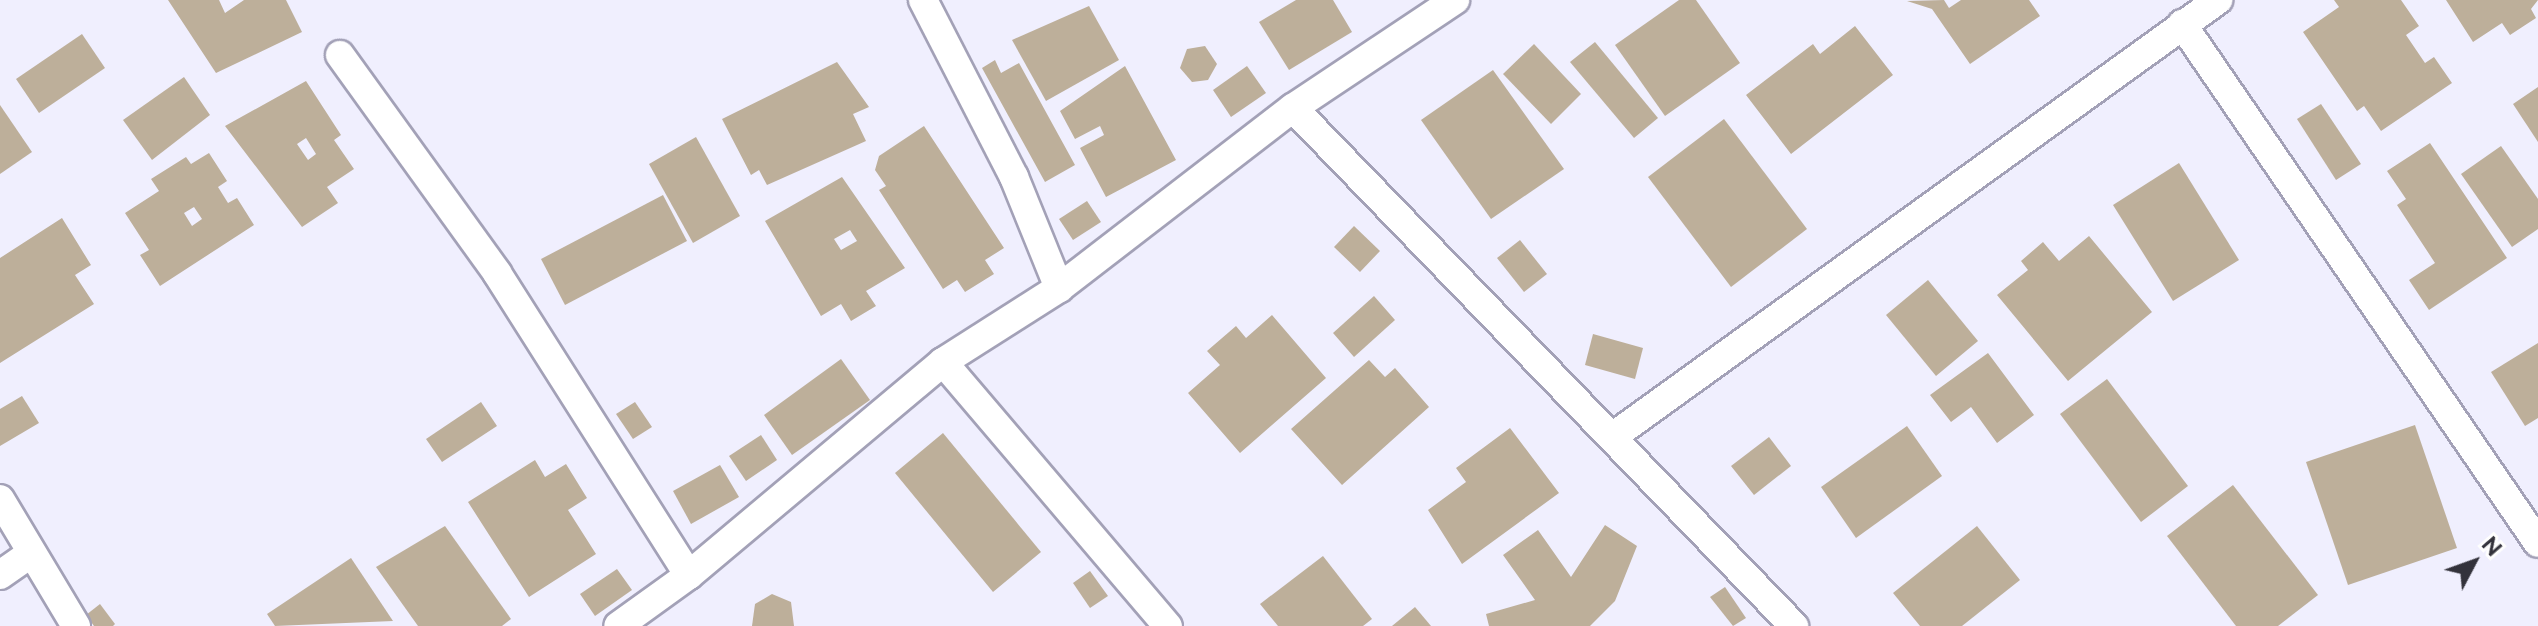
<!DOCTYPE html>
<html>
<head>
<meta charset="utf-8">
<style>
	body { margin:0 }
	#map { position:relative; width:2538px; height:626px; overflow:hidden; background:#f0effe; font-family:Raleway,sans-serif }
	div>[style] { position:absolute }
	[style*='--x'] { left:calc(var(--x)*1px); top:calc(var(--y)*1px); width:calc(var(--w)*1px); rotate:calc(var(--a)*1deg) }
	.building>* { inset:0; background:#bdaf9a }
	.roads { filter:drop-shadow(2px 0 #a3a1b7) drop-shadow(-2px 0 #a3a1b7) drop-shadow(0 2px #a3a1b7) drop-shadow(0 -2px #a3a1b7) }
	.street>* { height:28px; margin:-14px; padding:0 14px; transform-origin:14px; border-radius:14px; background:#fff }
	span { translate:-50% -50%; white-space:nowrap; text-align:center; line-height:1.15; -webkit-text-stroke:7px #fefefe; paint-order:stroke }
	.north { position:absolute; left:2434px; top:522px; width:80px; height:80px; -webkit-text-stroke:6px #fefefe; paint-order:stroke; rotate:49deg; font-size:22px; font-weight:700; line-height:32px; text-align:center; color:#33323b }
	.north::after { content:''; display:block; margin:auto; width:28px; height:36px; background:#33323b; clip-path:polygon(50% 0,100% 100%,50% 72%,0 100%) }
</style>
</head>
<body>
<div id="map">
	<div class="building">
		<div style="clip-path:polygon(168px 0,219px 0,225px 13px,244px 0,286px 0,302px 32px,216px 73px)"></div>
		<div style="clip-path:polygon(1296px 0,1333px 0,1352px 32px,1289px 70px,1259px 22px)"></div>
		<div style="clip-path:polygon(1679px 0,1696px 0,1740px 63px,1665px 116px,1615px 45px)"></div>
		<div style="clip-path:polygon(1944px 0,1949px 8px,1961px 0,2029px 0,2040px 16px,1970px 64px,1932px 9px,1907px 1px)"></div>
		<div style="clip-path:polygon(2334px 0,2401px 0,2419px 26px,2406px 35px,2425px 63px,2434px 57px,2452px 83px,2381px 131px,2364px 106px,2357px 111px,2303px 32px,2339px 7px)"></div>
		<div style="clip-path:polygon(2446px 0,2538px 0,2531px 9px,2536px 18px,2510px 35px,2502px 23px,2473px 42px)"></div>
		<div style="clip-path:polygon(1089px 6px,1119px 60px,1046px 101px,1012px 40px)"></div>
		<div style="clip-path:polygon(1855px 26px,1893px 75px,1791px 154px,1746px 95px,1813px 44px,1820px 54px)"></div>
		<div style="clip-path:polygon(82px 34px,105px 68px,39px 113px,16px 79px)"></div>
		<div style="clip-path:polygon(1595px 42px,1658px 118px,1634px 138px,1570px 62px)"></div>
		<div style="clip-path:polygon(1534px 44px,1581px 94px,1551px 124px,1503px 74px)"></div>
		<div style="clip-path:polygon(1205px 46px,1217px 64px,1208px 80px,1192px 82px,1180px 68px,1187px 49px)"></div>
		<div style="clip-path:polygon(995px 60px,1001px 73px,1019px 63px,1075px 165px,1045px 182px,982px 68px)"></div>
		<div style="clip-path:polygon(837px 62px,869px 107px,853px 114px,866px 141px,767px 185px,759px 170px,751px 175px,722px 119px)"></div>
		<div style="clip-path:polygon(1125px 66px,1176px 160px,1106px 197px,1080px 148px,1104px 135px,1100px 126px,1075px 139px,1060px 111px)"></div>
		<div style="clip-path:polygon(1247px 66px,1266px 93px,1231px 117px,1213px 90px)"></div>
		<div style="clip-path:polygon(1493px 70px,1564px 169px,1491px 219px,1421px 120px)"></div>
		<div style="clip-path:polygon(184px 77px,210px 115px,152px 160px,123px 120px)"></div>
		<div style="clip-path:polygon(evenodd,306px 81px,341px 135px,334px 140px,354px 169px,327px 187px,338px 203px,302px 227px,225px 126px,306px 81px,306px 138px,316px 154px,308px 160px,297px 144px,306px 138px)"></div>
		<div style="clip-path:polygon(2538px 87px,2538px 142px,2513px 104px)"></div>
		<div style="clip-path:polygon(2321px 104px,2361px 164px,2336px 180px,2297px 119px)"></div>
		<div style="clip-path:polygon(0 105px,32px 152px,0 174px)"></div>
		<div style="clip-path:polygon(1724px 119px,1807px 229px,1731px 287px,1648px 177px)"></div>
		<div style="clip-path:polygon(924px 126px,1004px 248px,985px 260px,994px 274px,965px 292px,957px 280px,943px 289px,879px 190px,886px 186px,875px 170px,879px 156px)"></div>
		<div style="clip-path:polygon(696px 137px,740px 216px,693px 243px,649px 164px)"></div>
		<div style="clip-path:polygon(2430px 143px,2507px 258px,2429px 310px,2409px 280px,2435px 263px,2397px 205px,2406px 199px,2387px 171px)"></div>
		<div style="clip-path:polygon(2501px 146px,2538px 199px,2538px 229px,2512px 247px,2461px 174px)"></div>
		<div style="clip-path:polygon(evenodd,209px 153px,227px 181px,218px 187px,228px 203px,237px 198px,254px 225px,160px 286px,140px 255px,149px 250px,125px 213px,159px 191px,151px 179px,186px 157px,191px 164px,209px 153px,194px 207px,202px 219px,192px 226px,184px 213px,194px 207px)"></div>
		<div style="clip-path:polygon(2179px 163px,2239px 260px,2173px 301px,2113px 205px)"></div>
		<div style="clip-path:polygon(evenodd,842px 177px,905px 268px,866px 291px,876px 306px,851px 321px,841px 304px,821px 316px,765px 221px,842px 177px,850px 230px,857px 241px,841px 250px,834px 239px,850px 230px)"></div>
		<div style="clip-path:polygon(663px 195px,687px 241px,565px 305px,541px 259px)"></div>
		<div style="clip-path:polygon(1087px 201px,1101px 222px,1073px 240px,1059px 219px)"></div>
		<div style="clip-path:polygon(62px 218px,91px 265px,75px 275px,94px 304px,0 363px,0 258px)"></div>
		<div style="clip-path:polygon(1354px 226px,1380px 251px,1360px 272px,1334px 247px)"></div>
		<div style="clip-path:polygon(2089px 236px,2152px 312px,2068px 381px,1997px 295px,2028px 270px,2021px 261px,2043px 242px,2059px 261px)"></div>
		<div style="clip-path:polygon(1520px 240px,1547px 274px,1524px 292px,1497px 258px)"></div>
		<div style="clip-path:polygon(1928px 280px,1978px 341px,1936px 376px,1886px 315px)"></div>
		<div style="clip-path:polygon(1374px 296px,1395px 320px,1354px 357px,1333px 333px)"></div>
		<div style="clip-path:polygon(1272px 315px,1326px 378px,1240px 453px,1188px 393px,1220px 365px,1207px 351px,1236px 326px,1246px 338px)"></div>
		<div style="clip-path:polygon(1593px 334px,1643px 348px,1635px 379px,1585px 365px)"></div>
		<div style="clip-path:polygon(2538px 343px,2538px 418px,2525px 426px,2491px 372px)"></div>
		<div style="clip-path:polygon(1988px 353px,2034px 415px,1997px 443px,1971px 407px,1951px 422px,1930px 395px)"></div>
		<div style="clip-path:polygon(841px 359px,870px 400px,792px 455px,764px 415px)"></div>
		<div style="clip-path:polygon(1369px 360px,1385px 377px,1395px 368px,1429px 407px,1342px 485px,1291px 429px)"></div>
		<div style="clip-path:polygon(2107px 379px,2188px 486px,2141px 522px,2060px 414px)"></div>
		<div style="clip-path:polygon(22px 396px,39px 423px,0 446px,0 409px)"></div>
		<div style="clip-path:polygon(481px 402px,497px 426px,442px 462px,426px 439px)"></div>
		<div style="clip-path:polygon(635px 402px,652px 427px,633px 439px,616px 414px)"></div>
		<div style="clip-path:polygon(2415px 425px,2457px 548px,2348px 585px,2306px 462px)"></div>
		<div style="clip-path:polygon(1907px 426px,1942px 476px,1856px 538px,1821px 487px)"></div>
		<div style="clip-path:polygon(1510px 428px,1559px 493px,1462px 564px,1428px 510px,1466px 482px,1456px 468px)"></div>
		<div style="clip-path:polygon(943px 433px,1041px 552px,993px 592px,895px 473px)"></div>
		<div style="clip-path:polygon(761px 435px,777px 460px,746px 481px,729px 456px)"></div>
		<div style="clip-path:polygon(1769px 437px,1791px 466px,1754px 495px,1731px 466px)"></div>
		<div style="clip-path:polygon(535px 460px,545px 477px,566px 464px,587px 498px,568px 510px,596px 554px,529px 597px,468px 502px)"></div>
		<div style="clip-path:polygon(720px 465px,739px 497px,691px 524px,673px 491px)"></div>
		<div style="clip-path:polygon(2233px 485px,2318px 595px,2278px 626px,2236px 626px,2167px 536px)"></div>
		<div style="clip-path:polygon(1605px 525px,1637px 546px,1615px 601px,1590px 626px,1489px 626px,1486px 614px,1535px 600px,1503px 555px,1538px 530px,1571px 577px)"></div>
		<div style="clip-path:polygon(445px 526px,511px 619px,502px 626px,418px 626px,376px 567px)"></div>
		<div style="clip-path:polygon(1977px 526px,2020px 580px,1962px 626px,1920px 626px,1893px 593px)"></div>
		<div style="clip-path:polygon(1323px 556px,1372px 619px,1363px 626px,1278px 626px,1260px 604px)"></div>
		<div style="clip-path:polygon(351px 558px,393px 621px,275px 626px,267px 614px)"></div>
		<div style="clip-path:polygon(617px 569px,632px 590px,595px 616px,580px 594px)"></div>
		<div style="clip-path:polygon(1090px 571px,1108px 596px,1090px 608px,1073px 583px)"></div>
		<div style="clip-path:polygon(1725px 587px,1746px 618px,1733px 626px,1710px 597px)"></div>
		<div style="clip-path:polygon(772px 594px,791px 602px,794px 626px,752px 626px,755px 604px)"></div>
		<div style="clip-path:polygon(100px 604px,115px 624px,113px 626px,94px 626px,86px 615px)"></div>
		<div style="clip-path:polygon(1415px 607px,1431px 626px,1392px 626px)"></div>
	</div>
	<div class="roads">
		<div class="street">
			<div style="--x:923;--y:0;--w:199;--a:62.8"></div>
			<div style="--x:1014;--y:177;--w:120;--a:67.9"></div>
			<div style="--x:2182;--y:24;--w:629;--a:55.55"></div>
			<div style="--x:340;--y:55;--w:269;--a:54.2"></div>
			<div style="--x:497;--y:273;--w:358;--a:57.6"></div>
			<div style="--x:689;--y:575;--w:87;--a:144.3"></div>
			<div style="--x:1293;--y:108;--w:721;--a:45.96"></div>
			<div style="--x:943;--y:362;--w:347;--a:49.6"></div>
			<div style="--x:1615;--y:435;--w:744;--a:-35.81"></div>
			<div style="--x:0;--y:499;--w:148;--a:59.1"></div>
			<div style="--x:0;--y:575;--w:35;--a:-35"></div>
			<div style="--x:689;--y:575;--w:331;--a:-40"></div>
			<div style="--x:943;--y:362;--w:138;--a:-32.5"></div>
			<div style="--x:1059;--y:288;--w:295;--a:-37.6"></div>
			<div style="--x:1293;--y:108;--w:195;--a:-33.7"></div>
		</div>
	</div>
	<div class="north">N</div>
</div>
</body>
</html>
